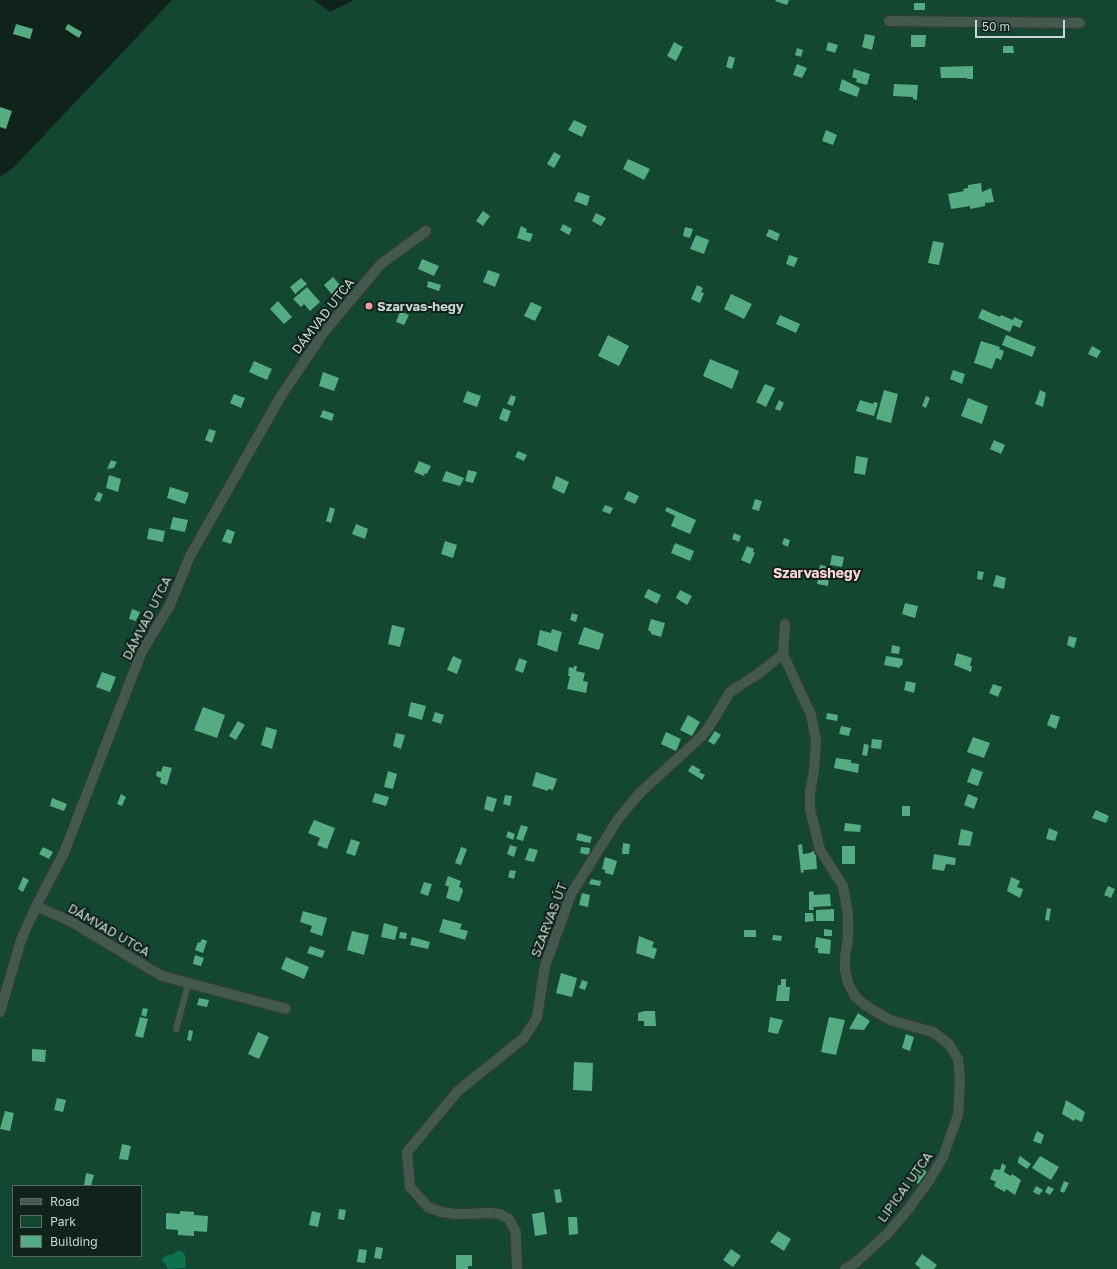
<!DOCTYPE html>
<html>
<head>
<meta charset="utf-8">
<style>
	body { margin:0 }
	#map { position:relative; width:1117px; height:1269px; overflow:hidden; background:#0f231a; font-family:"Golos Text",sans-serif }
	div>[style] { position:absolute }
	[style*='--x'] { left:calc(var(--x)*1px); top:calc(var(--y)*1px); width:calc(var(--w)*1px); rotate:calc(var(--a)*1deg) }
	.green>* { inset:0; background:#134731 }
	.water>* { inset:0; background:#0c714c }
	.building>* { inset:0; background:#55ab82 }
	.roads { filter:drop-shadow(1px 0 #303c35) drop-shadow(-1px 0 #303c35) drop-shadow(0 1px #303c35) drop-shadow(0 -1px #303c35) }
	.lane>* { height:5.5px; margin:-2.75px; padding:0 2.75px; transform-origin:2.75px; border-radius:2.75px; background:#43594d }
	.street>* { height:10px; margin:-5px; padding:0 5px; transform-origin:5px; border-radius:5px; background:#43594d }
	.dots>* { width:11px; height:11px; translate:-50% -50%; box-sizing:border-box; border:2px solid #0f231a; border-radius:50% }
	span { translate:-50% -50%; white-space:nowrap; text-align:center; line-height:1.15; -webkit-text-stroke:4px #0f231a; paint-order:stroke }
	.poi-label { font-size:13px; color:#c9d5ce; font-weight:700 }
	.left { translate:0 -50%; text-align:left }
	.street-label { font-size:13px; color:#c9d5ce }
	.neighbourhood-label { font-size:14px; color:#fbd7db; font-weight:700 }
	.legend { position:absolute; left:12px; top:1185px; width:130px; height:72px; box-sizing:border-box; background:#0f231a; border:1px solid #596a62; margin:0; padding:5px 7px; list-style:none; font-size:12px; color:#c9d5ce }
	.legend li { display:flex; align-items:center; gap:8px; height:20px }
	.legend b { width:20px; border:1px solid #596a62 }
	.scale { position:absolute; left:975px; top:20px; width:90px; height:18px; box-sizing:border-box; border:2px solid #c9d5ce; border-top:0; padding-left:5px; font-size:12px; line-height:14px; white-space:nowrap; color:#c9d5ce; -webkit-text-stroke:3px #0f231a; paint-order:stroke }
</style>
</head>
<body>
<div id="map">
	<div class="green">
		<div style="clip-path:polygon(evenodd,172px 0,314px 0,330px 12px,354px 0,1117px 0,1117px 1269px,0 1269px,0 177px,14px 167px,172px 0,13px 1186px,141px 1186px,141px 1256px,13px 1256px,13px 1186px)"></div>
	</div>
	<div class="water">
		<div style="clip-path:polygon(178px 1251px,182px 1251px,185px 1255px,186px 1268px,168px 1269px,162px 1259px,167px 1255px,171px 1255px)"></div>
	</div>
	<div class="building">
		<div style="clip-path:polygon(776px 0,789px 0,787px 5px,775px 1px)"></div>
		<div style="clip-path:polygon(914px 3px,925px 3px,925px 10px,914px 10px)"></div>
		<div style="clip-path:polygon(16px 24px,33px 29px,30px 39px,13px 34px)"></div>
		<div style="clip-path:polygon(68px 24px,82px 32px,79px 38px,65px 29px)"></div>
		<div style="clip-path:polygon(865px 34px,875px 36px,872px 50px,862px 47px)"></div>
		<div style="clip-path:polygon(911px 35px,926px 35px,925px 47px,911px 47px)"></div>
		<div style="clip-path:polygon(674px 42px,683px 47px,676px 61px,667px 56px)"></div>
		<div style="clip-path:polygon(828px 42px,838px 45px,835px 53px,826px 50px)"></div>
		<div style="clip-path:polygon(1003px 46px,1013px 46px,1014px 53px,1003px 53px)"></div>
		<div style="clip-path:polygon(797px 48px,803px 50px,801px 57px,795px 55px)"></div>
		<div style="clip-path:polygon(729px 56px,735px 58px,732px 69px,726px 67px)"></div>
		<div style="clip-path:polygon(797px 64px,807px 68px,802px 78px,793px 75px)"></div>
		<div style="clip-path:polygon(973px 66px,973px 79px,967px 79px,967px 78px,941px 78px,940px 67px)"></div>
		<div style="clip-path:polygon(854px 69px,870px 74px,867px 85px,856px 82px,857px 79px,852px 77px)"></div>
		<div style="clip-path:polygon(842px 79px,860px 88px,857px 97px,839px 90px)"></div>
		<div style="clip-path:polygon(894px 84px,918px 85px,917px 100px,913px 99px,913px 97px,893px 96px)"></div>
		<div style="clip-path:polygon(0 107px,12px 111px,6px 129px,0 127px)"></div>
		<div style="clip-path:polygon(574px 120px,587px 126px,582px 137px,568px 130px)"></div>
		<div style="clip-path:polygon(826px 130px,837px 135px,833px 145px,822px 141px)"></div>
		<div style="clip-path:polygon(554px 152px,561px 156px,554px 168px,547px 164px)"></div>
		<div style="clip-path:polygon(628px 159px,650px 169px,644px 180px,623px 169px)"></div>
		<div style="clip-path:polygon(981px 183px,982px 192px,991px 188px,994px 202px,985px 203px,985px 206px,970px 209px,970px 206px,951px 209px,948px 194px,964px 191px,963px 189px,968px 188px,968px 185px)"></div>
		<div style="clip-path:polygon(578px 192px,590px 196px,587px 206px,574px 201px)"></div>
		<div style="clip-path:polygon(483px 211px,490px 216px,483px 226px,476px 221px)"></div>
		<div style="clip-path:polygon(596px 213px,606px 218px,601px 226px,592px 221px)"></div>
		<div style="clip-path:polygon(563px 224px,572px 229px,569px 235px,560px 230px)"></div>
		<div style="clip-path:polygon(521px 226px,527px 229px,526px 232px,533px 234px,530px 242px,517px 238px)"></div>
		<div style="clip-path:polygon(685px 227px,693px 229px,690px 238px,683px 236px)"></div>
		<div style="clip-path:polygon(769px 229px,780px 234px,777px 241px,766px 236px)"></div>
		<div style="clip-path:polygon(696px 235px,709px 240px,704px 254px,690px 249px)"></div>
		<div style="clip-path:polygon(933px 241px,944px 243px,939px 265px,928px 263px)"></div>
		<div style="clip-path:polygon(789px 255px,798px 258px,794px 267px,786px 264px)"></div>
		<div style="clip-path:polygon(422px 259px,439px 266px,434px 276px,418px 269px)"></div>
		<div style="clip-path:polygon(488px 270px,500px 274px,495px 287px,483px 282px)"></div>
		<div style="clip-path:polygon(333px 277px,344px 290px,335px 298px,324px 285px)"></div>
		<div style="clip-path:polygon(301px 278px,307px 284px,295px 294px,290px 287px)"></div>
		<div style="clip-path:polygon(428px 281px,441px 285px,439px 291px,427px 287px)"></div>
		<div style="clip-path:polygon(697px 285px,703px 288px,701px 292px,704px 293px,700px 303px,691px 299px)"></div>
		<div style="clip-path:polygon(307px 287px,320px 302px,310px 311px,304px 304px,301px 307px,293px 299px)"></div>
		<div style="clip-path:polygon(731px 294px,752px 304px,744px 319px,724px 309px)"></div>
		<div style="clip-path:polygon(278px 301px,292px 317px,284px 324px,270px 309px)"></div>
		<div style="clip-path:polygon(531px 302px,542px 307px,535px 321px,524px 316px)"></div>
		<div style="clip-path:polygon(982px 309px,1000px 317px,1001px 315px,1013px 320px,1014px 317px,1023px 321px,1020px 328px,1013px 325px,1010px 332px,978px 318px)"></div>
		<div style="clip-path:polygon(400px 311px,409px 315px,404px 325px,396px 322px)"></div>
		<div style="clip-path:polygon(780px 315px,800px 324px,796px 333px,776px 324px)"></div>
		<div style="clip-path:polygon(608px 335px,629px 346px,619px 366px,598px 356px)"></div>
		<div style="clip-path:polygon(1006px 335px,1036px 347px,1032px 357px,1002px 345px)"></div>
		<div style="clip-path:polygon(981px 341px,1000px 347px,999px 349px,1004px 351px,1001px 360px,996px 358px,992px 369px,974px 363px)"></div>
		<div style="clip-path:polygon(1092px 346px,1101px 351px,1097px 358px,1088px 354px)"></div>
		<div style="clip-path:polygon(710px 359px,739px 371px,732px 389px,703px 376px)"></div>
		<div style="clip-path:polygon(254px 361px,272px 369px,267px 380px,249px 372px)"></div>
		<div style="clip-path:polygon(953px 370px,965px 374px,962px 384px,950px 379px)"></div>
		<div style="clip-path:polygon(323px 372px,339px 378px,334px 391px,319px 386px)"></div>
		<div style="clip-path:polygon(765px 384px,775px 388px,766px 407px,756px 402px)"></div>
		<div style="clip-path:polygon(884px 390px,898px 394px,891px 423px,876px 419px)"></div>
		<div style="clip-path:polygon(1040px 390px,1046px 393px,1043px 407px,1035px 404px)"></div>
		<div style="clip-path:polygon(467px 391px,481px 396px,477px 407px,463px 402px)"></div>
		<div style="clip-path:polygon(234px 394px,245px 398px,241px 408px,230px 403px)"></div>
		<div style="clip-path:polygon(511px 395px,516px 397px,513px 406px,507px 404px)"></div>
		<div style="clip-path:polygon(926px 396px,930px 398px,926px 408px,922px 406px)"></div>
		<div style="clip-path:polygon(968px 398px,988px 406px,982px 424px,961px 416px)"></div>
		<div style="clip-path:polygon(779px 400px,784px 403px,780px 411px,775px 409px)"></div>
		<div style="clip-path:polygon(860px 400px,873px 404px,874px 402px,878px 403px,874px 416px,856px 411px)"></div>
		<div style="clip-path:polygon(503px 408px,511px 411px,507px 422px,499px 419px)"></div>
		<div style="clip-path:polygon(323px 410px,334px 414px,332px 421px,320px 417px)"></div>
		<div style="clip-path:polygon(209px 429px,216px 431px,212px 443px,205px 440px)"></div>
		<div style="clip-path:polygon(994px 440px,1005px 445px,1001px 454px,990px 449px)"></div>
		<div style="clip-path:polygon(518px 451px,527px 455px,524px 461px,515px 457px)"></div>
		<div style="clip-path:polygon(856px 456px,868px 458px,865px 475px,854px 473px)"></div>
		<div style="clip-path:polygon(111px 460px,117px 462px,114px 468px,107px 469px)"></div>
		<div style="clip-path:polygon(419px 461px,431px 466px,427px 474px,425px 473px,424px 476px,414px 472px)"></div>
		<div style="clip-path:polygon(468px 470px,477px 472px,473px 483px,465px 481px)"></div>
		<div style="clip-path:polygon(446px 471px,464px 478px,460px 486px,442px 481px)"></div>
		<div style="clip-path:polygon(109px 475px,121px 479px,118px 492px,106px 488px)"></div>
		<div style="clip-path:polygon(556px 476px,569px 482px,564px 494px,552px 488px)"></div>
		<div style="clip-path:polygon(170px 487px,189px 493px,185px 504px,167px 498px)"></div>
		<div style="clip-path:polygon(628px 491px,639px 496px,635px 504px,624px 499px)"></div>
		<div style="clip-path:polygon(98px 492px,103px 494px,100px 502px,94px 500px)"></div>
		<div style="clip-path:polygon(755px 499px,762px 501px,759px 511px,752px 509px)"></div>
		<div style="clip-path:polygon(605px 505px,613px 508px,610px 514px,602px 511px)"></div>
		<div style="clip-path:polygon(330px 507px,335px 509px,331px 523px,326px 521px)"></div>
		<div style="clip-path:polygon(667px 507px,696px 520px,690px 534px,671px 526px,675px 516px,665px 511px)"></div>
		<div style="clip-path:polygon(173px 517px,188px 520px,185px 532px,170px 529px)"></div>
		<div style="clip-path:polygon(356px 524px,368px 529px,365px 539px,352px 534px)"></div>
		<div style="clip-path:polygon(149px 528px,165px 531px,163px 542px,147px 539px)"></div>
		<div style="clip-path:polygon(227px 529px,235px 532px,231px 544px,222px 541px)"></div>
		<div style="clip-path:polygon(734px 533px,741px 536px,739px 542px,732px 539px)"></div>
		<div style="clip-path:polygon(784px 538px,790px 540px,788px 547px,782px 544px)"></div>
		<div style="clip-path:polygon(445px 541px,457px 545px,453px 558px,441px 554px)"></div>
		<div style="clip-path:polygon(675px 543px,694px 551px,690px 561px,671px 553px)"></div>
		<div style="clip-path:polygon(747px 546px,754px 549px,753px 552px,755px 553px,750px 564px,741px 560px)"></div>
		<div style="clip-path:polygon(832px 555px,844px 557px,842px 567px,830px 565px)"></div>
		<div style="clip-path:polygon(820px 565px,830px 567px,828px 586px,817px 584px)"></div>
		<div style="clip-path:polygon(978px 571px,984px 572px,982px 580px,977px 579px)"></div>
		<div style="clip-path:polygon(996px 575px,1006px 578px,1004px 589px,993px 586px)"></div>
		<div style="clip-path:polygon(648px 589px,661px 595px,657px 604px,644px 597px)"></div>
		<div style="clip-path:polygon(680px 590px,692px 596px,687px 605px,676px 598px)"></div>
		<div style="clip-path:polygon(905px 603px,918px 606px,915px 618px,902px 614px)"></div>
		<div style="clip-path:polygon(132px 609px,140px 612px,136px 621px,129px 619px)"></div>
		<div style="clip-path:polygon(572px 613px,578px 615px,576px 622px,570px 620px)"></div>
		<div style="clip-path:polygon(651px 619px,665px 623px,661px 637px,651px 634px,651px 632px,648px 630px)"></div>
		<div style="clip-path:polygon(392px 625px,405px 628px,400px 647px,388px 644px)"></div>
		<div style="clip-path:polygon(584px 627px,604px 634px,599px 650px,578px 644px)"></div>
		<div style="clip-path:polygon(552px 629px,562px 632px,557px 652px,537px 645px,540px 630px,551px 633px)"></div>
		<div style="clip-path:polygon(1069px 636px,1077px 638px,1074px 648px,1067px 645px)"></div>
		<div style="clip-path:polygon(892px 645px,900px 647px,899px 654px,891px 653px)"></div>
		<div style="clip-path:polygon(957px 653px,972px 658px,970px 666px,972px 666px,971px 672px,954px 665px)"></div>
		<div style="clip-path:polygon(453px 656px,462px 660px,457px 674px,447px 670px)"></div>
		<div style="clip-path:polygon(886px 656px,903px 659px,902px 666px,900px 665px,900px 668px,884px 665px)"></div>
		<div style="clip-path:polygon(519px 658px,527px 661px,523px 673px,515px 670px)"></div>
		<div style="clip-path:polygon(574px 666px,577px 666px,576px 671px,585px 673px,583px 681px,588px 682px,586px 693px,567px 689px,570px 676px,568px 676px,569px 667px,574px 668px)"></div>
		<div style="clip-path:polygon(102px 672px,116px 677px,110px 692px,96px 687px)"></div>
		<div style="clip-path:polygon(906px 681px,916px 683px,914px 693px,904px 690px)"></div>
		<div style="clip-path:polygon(993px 684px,1002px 687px,998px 697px,989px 693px)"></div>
		<div style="clip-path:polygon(411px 702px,426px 706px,422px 720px,408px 716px)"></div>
		<div style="clip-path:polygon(203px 707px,225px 715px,217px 738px,194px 730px)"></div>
		<div style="clip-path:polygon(435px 712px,444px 715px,441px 724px,432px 721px)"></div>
		<div style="clip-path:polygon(827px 713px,838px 715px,837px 721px,826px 719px)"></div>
		<div style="clip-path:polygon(1051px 714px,1060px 717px,1056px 729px,1047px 725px)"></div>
		<div style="clip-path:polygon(688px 715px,700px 722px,692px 736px,680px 730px)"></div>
		<div style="clip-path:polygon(238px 721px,245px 725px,236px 740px,229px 736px)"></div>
		<div style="clip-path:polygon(841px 726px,851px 728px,849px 736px,839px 734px)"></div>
		<div style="clip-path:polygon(266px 727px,277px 730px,272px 749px,261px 745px)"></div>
		<div style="clip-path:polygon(715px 731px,721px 735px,714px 745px,708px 741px)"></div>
		<div style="clip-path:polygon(666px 732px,681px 739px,676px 751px,661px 744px)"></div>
		<div style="clip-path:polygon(396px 733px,405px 735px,401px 749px,393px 746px)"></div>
		<div style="clip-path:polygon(973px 737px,990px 743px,984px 758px,967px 752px)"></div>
		<div style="clip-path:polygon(872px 739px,882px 740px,881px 749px,871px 748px)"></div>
		<div style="clip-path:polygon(864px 744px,869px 745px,867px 756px,862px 755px)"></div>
		<div style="clip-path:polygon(836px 758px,851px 760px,851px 763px,859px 764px,858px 773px,834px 768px)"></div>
		<div style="clip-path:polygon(692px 765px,701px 770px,699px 772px,705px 775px,702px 780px,688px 771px)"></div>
		<div style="clip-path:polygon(163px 766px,172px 768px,167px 785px,160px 783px,161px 778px,156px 776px,157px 771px,161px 772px)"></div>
		<div style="clip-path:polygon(972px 768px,983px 772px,978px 786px,967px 782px)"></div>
		<div style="clip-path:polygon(388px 771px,397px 774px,393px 789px,384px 787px)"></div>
		<div style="clip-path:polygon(536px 772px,557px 779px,553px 790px,548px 789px,548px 791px,532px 786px)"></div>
		<div style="clip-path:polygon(375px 793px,389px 797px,386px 806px,372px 802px)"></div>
		<div style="clip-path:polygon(121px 794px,126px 797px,122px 806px,117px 804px)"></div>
		<div style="clip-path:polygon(968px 794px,978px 798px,974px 809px,964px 805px)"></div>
		<div style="clip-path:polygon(505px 795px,512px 796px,510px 806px,503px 804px)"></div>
		<div style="clip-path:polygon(487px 796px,497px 799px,493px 812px,484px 809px)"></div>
		<div style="clip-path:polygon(52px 798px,67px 804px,64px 811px,50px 806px)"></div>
		<div style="clip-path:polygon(902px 806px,910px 806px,910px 816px,902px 816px)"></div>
		<div style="clip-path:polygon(1096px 810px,1109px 816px,1106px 823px,1092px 818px)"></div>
		<div style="clip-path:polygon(314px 820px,335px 828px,327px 849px,317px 845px,320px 838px,308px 833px)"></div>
		<div style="clip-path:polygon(845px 823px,861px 825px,860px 832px,844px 831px)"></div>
		<div style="clip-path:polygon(521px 825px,528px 827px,523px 841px,516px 839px)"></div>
		<div style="clip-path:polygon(1049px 828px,1058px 832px,1055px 841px,1046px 839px)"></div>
		<div style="clip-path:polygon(961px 829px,973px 832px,970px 846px,958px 845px)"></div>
		<div style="clip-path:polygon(508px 831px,515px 834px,513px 840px,506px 837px)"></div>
		<div style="clip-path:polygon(578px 833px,592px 837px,590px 843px,576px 840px)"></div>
		<div style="clip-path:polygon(351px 839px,360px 842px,355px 856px,346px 853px)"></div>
		<div style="clip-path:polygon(623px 843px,630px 844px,629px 854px,622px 854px)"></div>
		<div style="clip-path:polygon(802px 844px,803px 854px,810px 853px,815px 850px,818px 854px,816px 855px,817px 869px,803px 870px,804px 872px,801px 873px,798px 845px)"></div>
		<div style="clip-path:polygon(510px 845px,517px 847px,514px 857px,507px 854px)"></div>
		<div style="clip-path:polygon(842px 846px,855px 846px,855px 864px,842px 864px)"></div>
		<div style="clip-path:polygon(43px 847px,53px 852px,49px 859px,39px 854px)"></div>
		<div style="clip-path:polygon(461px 847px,467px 849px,461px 865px,455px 863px)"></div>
		<div style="clip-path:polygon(581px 847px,590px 848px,589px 855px,580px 853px)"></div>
		<div style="clip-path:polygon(529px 848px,538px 850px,534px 862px,525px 860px)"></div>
		<div style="clip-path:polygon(934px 854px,956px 858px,955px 865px,946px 864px,944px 871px,932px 869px)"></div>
		<div style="clip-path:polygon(605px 857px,617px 861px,613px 875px,605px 873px,605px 870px,602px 869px)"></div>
		<div style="clip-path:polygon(510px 870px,516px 871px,514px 879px,508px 877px)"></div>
		<div style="clip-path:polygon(448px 876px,461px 881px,459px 887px,462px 888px,463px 891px,459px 902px,446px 898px,449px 887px,445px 885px)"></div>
		<div style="clip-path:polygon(23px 877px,29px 880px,23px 892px,18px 889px)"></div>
		<div style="clip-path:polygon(1011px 877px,1020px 881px,1017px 887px,1023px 889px,1020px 898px,1007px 891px)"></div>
		<div style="clip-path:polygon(591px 879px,601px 881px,600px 886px,589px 884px)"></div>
		<div style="clip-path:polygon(424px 882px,432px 884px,428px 896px,420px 893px)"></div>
		<div style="clip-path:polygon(1108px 886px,1115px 889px,1111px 898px,1104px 895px)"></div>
		<div style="clip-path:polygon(813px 891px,814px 895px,830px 894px,831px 906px,813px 907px,814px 910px,809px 910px,809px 892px)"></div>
		<div style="clip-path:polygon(582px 893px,590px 895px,588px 907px,579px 905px)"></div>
		<div style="clip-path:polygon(1047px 908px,1051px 909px,1049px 921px,1045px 920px)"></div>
		<div style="clip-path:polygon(834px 909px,834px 921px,816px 921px,816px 910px)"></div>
		<div style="clip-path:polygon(303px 911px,327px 918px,322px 936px,310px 932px,312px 926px,300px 922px)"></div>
		<div style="clip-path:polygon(805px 913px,813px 913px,814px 921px,805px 922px)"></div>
		<div style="clip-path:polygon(443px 919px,462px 924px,460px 929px,468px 931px,465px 940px,439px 932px)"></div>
		<div style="clip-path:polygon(384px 923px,398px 927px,395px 940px,381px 937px)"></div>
		<div style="clip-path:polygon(824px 929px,832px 930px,832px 936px,824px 936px)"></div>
		<div style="clip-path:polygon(744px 930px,756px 930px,756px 937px,744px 937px)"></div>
		<div style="clip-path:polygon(352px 931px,369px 935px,364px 955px,347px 950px)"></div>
		<div style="clip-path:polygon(400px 932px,407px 933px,406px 939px,399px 938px)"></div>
		<div style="clip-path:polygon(773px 935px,782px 936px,781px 941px,772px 940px)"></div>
		<div style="clip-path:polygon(639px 936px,654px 942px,652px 947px,657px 949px,654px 959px,636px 953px)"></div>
		<div style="clip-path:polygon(412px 937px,430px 942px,428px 949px,410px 945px)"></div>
		<div style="clip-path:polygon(816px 937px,831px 940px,830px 954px,818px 953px,818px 948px,815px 948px)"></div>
		<div style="clip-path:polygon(202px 939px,207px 941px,203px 953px,195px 950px,198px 942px,200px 943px)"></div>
		<div style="clip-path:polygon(310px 946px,325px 951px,322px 958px,307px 953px)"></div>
		<div style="clip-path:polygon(195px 955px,204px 958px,201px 966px,193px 964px)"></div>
		<div style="clip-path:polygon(286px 957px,309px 967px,304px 979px,281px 969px)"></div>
		<div style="clip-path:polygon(561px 973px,577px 978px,572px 997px,556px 993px)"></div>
		<div style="clip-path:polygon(781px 979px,786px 979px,786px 987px,790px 987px,789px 1001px,776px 1001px,778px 985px,781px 985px)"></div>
		<div style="clip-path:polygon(582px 980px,588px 982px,585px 990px,579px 988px)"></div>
		<div style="clip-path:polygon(199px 998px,209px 1000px,207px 1007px,197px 1005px)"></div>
		<div style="clip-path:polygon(143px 1008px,148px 1009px,146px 1017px,141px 1015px)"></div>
		<div style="clip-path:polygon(644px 1011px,655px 1011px,656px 1026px,644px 1026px,644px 1021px,638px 1021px,638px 1013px)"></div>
		<div style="clip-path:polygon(858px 1013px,870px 1021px,864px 1030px,849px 1029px)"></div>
		<div style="clip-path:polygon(140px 1017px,148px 1019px,143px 1038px,135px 1036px)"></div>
		<div style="clip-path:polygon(770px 1017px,783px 1020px,778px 1034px,768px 1032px)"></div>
		<div style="clip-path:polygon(829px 1017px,845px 1020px,836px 1055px,821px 1052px)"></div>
		<div style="clip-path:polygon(189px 1030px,193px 1031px,191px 1041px,187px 1040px)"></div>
		<div style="clip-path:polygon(258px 1032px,269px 1037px,259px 1059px,248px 1054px)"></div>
		<div style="clip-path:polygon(906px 1034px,914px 1037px,910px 1051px,902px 1048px)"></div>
		<div style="clip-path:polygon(32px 1049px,46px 1050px,45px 1062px,32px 1061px)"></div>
		<div style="clip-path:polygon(574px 1062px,593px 1063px,592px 1091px,573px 1090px)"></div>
		<div style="clip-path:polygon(57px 1098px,66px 1100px,63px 1112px,54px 1110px)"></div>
		<div style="clip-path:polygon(1066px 1100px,1085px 1112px,1082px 1122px,1075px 1119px,1074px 1121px,1062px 1114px)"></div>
		<div style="clip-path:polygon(5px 1111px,14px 1113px,10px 1131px,0 1129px)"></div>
		<div style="clip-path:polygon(1037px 1131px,1044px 1135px,1041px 1144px,1033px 1141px)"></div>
		<div style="clip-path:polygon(122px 1144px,131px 1146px,128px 1160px,119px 1159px)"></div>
		<div style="clip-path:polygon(1020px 1156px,1031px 1164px,1027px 1169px,1018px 1163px,1018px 1160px)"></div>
		<div style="clip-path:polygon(1040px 1156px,1059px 1167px,1051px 1180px,1032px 1168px)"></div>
		<div style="clip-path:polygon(1002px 1163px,1006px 1166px,1004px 1172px,1011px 1176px,1012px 1174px,1021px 1180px,1015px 1195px,1006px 1189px,1005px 1192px,994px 1186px,996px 1182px,990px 1179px,994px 1169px,1000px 1170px)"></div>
		<div style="clip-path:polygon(920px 1167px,927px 1172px,918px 1184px,912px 1179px)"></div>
		<div style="clip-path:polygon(86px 1173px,94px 1175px,91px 1186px,84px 1186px)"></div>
		<div style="clip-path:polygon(1064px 1181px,1069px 1183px,1064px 1193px,1060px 1191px)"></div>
		<div style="clip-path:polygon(1036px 1186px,1043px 1190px,1039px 1195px,1033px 1192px)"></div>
		<div style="clip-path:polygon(1048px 1186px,1054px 1189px,1050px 1195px,1045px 1192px)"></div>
		<div style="clip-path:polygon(560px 1189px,562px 1202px,556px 1203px,554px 1190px)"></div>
		<div style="clip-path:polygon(339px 1209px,346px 1210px,344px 1220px,338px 1219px)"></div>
		<div style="clip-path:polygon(180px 1211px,194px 1212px,194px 1215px,208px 1216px,207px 1232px,194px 1231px,194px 1236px,178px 1235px,178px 1230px,166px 1229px,166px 1213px,180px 1214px)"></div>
		<div style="clip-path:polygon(312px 1211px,321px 1213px,318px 1227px,309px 1225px)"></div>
		<div style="clip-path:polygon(544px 1212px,547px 1234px,535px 1236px,532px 1214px)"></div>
		<div style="clip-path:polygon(568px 1217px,577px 1217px,578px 1234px,569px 1235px)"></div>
		<div style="clip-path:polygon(778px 1231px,791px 1239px,784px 1251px,770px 1242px)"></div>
		<div style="clip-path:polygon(376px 1247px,383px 1248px,381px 1259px,374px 1258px)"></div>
		<div style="clip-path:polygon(359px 1249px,367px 1250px,365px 1263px,357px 1262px)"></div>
		<div style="clip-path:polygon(731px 1249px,741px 1256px,733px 1267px,723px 1260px)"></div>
		<div style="clip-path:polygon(922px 1254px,937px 1265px,934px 1269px,921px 1269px,915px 1264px)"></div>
		<div style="clip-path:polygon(456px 1255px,472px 1255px,472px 1266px,468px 1266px,468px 1269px,456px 1269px)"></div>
	</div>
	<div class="roads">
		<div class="lane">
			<div style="--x:176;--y:1030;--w:48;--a:-75.4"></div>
		</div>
		<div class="street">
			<div style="--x:889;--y:21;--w:191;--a:0.6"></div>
			<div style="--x:783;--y:654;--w:67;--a:65.3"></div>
			<div style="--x:811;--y:715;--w:26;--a:79"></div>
			<div style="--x:816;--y:741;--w:29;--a:94"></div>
			<div style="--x:814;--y:770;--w:22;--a:100"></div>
			<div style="--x:810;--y:792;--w:17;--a:90"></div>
			<div style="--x:810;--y:809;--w:42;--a:76.3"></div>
			<div style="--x:820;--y:850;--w:43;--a:57.4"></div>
			<div style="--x:843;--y:886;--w:29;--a:80"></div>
			<div style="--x:848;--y:915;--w:23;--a:90"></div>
			<div style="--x:848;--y:938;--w:20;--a:99"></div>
			<div style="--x:845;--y:958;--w:12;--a:90"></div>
			<div style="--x:845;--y:970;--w:13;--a:77"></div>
			<div style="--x:848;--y:983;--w:15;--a:62"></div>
			<div style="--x:855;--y:996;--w:13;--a:42"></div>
			<div style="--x:865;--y:1005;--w:29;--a:31"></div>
			<div style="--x:890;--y:1020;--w:45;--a:15.6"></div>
			<div style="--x:933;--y:1032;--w:20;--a:37"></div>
			<div style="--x:949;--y:1044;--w:17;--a:59"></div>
			<div style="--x:958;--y:1059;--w:20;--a:84"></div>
			<div style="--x:960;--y:1079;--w:36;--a:93"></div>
			<div style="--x:958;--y:1115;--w:45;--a:109.7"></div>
			<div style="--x:943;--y:1157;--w:26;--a:121"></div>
			<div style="--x:930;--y:1179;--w:34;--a:126"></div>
			<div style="--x:910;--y:1207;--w:35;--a:130"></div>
			<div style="--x:887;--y:1234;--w:43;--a:137.8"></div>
			<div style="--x:855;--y:1263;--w:12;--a:149"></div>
			<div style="--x:36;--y:906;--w:37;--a:24"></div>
			<div style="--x:70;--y:921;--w:107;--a:30.9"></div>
			<div style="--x:162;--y:976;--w:128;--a:14.9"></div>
			<div style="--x:0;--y:1012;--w:75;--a:-73.7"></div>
			<div style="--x:21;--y:940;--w:37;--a:-66"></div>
			<div style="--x:36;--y:906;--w:60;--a:-62.2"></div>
			<div style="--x:64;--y:853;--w:214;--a:-68.9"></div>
			<div style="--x:141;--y:653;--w:56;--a:-58.9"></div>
			<div style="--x:170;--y:605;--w:53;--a:-67.8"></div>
			<div style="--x:190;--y:556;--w:184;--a:-60.4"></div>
			<div style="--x:281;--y:396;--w:77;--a:-56.1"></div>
			<div style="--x:324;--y:332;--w:89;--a:-50"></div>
			<div style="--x:381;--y:264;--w:56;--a:-36.3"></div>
			<div style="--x:517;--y:1269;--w:37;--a:-92"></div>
			<div style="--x:516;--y:1232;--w:15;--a:-118"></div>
			<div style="--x:509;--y:1219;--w:10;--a:-151"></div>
			<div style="--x:500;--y:1214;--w:11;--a:-175"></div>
			<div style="--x:489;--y:1213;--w:33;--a:178"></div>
			<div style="--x:456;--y:1214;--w:15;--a:-172"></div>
			<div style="--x:441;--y:1212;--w:14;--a:-159"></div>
			<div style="--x:428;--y:1207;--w:27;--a:-132"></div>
			<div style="--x:410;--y:1187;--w:35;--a:-95"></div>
			<div style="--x:407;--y:1152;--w:80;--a:-50.1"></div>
			<div style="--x:458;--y:1091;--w:85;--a:-38.8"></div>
			<div style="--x:524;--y:1038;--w:25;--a:-58"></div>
			<div style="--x:537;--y:1017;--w:52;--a:-81.1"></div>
			<div style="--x:545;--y:966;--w:77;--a:-70.1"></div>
			<div style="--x:571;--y:894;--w:89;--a:-57.9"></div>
			<div style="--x:618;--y:819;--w:35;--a:-50"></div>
			<div style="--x:641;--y:792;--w:83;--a:-42.6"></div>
			<div style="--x:702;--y:736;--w:11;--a:-52"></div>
			<div style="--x:709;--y:727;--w:41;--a:-59"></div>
			<div style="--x:730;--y:692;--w:35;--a:-33"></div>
			<div style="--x:759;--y:673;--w:31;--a:-38"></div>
			<div style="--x:783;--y:654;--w:30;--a:-86"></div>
		</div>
	</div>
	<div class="dots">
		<div style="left:369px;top:306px;background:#f49aa6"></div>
	</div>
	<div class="poi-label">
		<span class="left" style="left:377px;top:306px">Szarvas-hegy</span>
	</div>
	<div class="street-label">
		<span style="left:323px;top:316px;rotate:-52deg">DÁMVAD UTCA</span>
		<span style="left:147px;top:618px;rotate:-63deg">DÁMVAD UTCA</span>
		<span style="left:549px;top:920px;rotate:-69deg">SZARVAS ÚT</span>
		<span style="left:109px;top:930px;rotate:30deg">DÁMVAD UTCA</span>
		<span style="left:905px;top:1187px;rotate:-54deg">LIPICAI UTCA</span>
	</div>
	<div class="neighbourhood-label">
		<span style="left:817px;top:573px">Szarvashegy</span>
	</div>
	<ul class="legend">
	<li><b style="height:5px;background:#43594d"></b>Road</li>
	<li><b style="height:11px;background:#134731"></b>Park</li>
	<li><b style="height:11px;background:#55ab82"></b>Building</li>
	</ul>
	<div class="scale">50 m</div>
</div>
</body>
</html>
